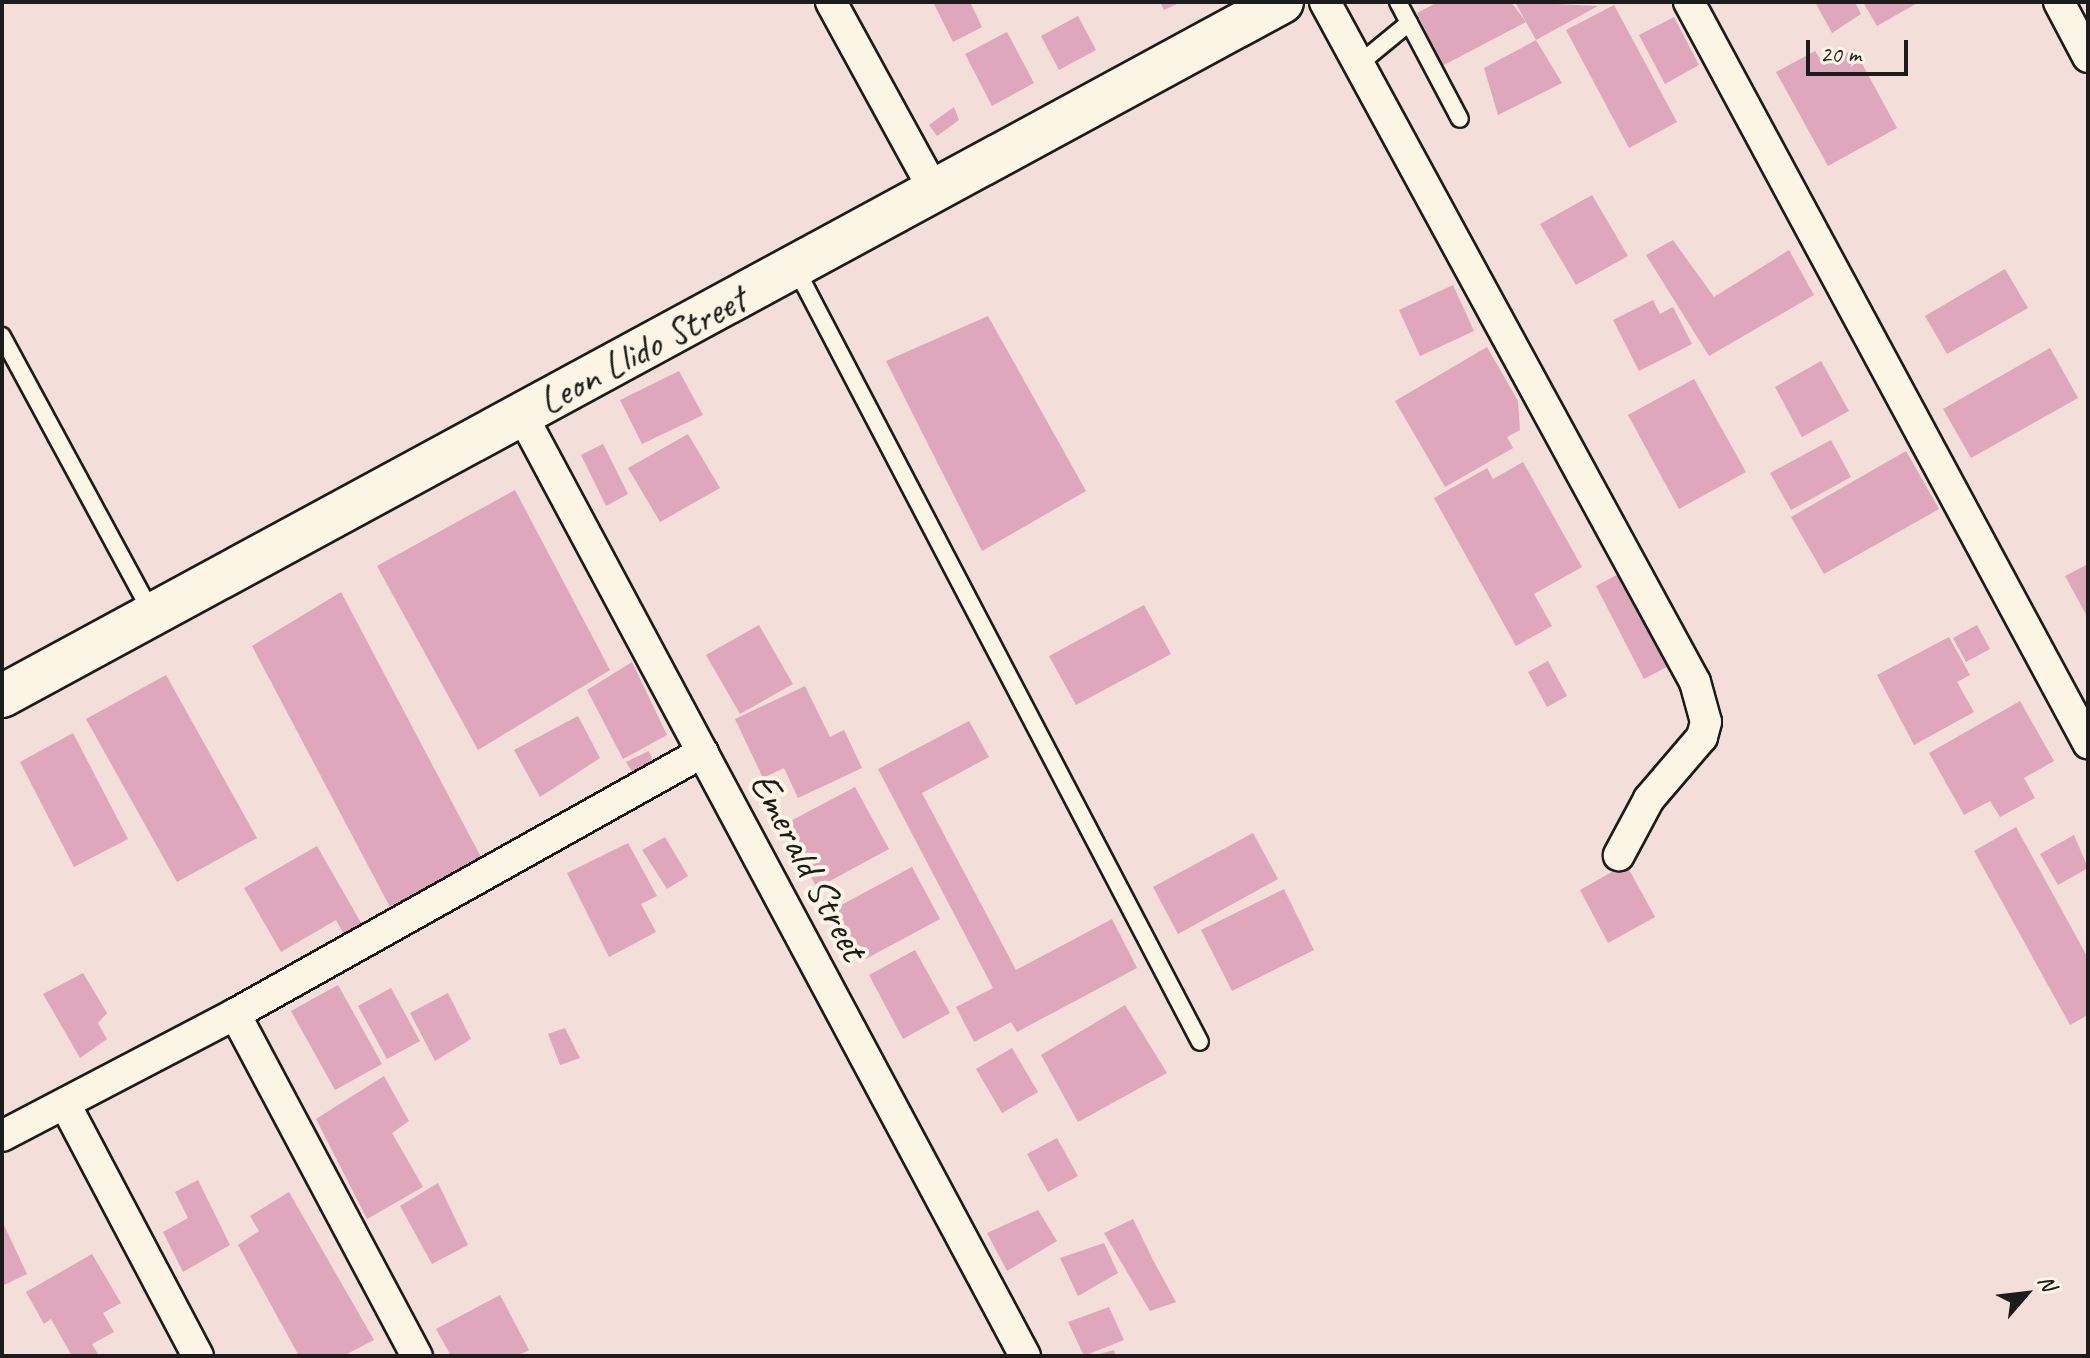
<!DOCTYPE html>
<html>
<head>
<meta charset="utf-8">
<style>
	body { margin:0 }
	#map { position:relative; width:2090px; height:1358px; overflow:hidden; background:#f3ded9; font-family:Caveat,sans-serif }
	div>[style] { position:absolute }
	[style*='--x'] { left:calc(var(--x)*1px); top:calc(var(--y)*1px); width:calc(var(--w)*1px); rotate:calc(var(--a)*1deg) }
	.building>* { inset:0; background:#dea7bc }
	.roads { filter:drop-shadow(2px 0 #1c1c1c) drop-shadow(-2px 0 #1c1c1c) drop-shadow(0 2px #1c1c1c) drop-shadow(0 -2px #1c1c1c) }
	.lane>* { height:16px; margin:-8px; padding:0 8px; transform-origin:8px; border-radius:8px; background:#fcf5e5 }
	.street>* { height:30px; margin:-15px; padding:0 15px; transform-origin:15px; border-radius:15px; background:#fcf5e5 }
	.secondary>* { height:42px; margin:-21px; padding:0 21px; transform-origin:21px; border-radius:21px; background:#fcf5e5 }
	span { translate:-50% -50%; white-space:nowrap; text-align:center; line-height:1.15; -webkit-text-stroke:8px #fcf5e5; paint-order:stroke }
	.street-label { font-size:40px; color:#1c1c1c }
	.frame { position:absolute; inset:0; border:4px solid #1c1c1c; pointer-events:none }
	.north { position:absolute; left:1986px; top:1254px; width:80px; height:80px; -webkit-text-stroke:6px #fcf5e5; paint-order:stroke; rotate:62deg; font-size:22px; font-weight:700; line-height:32px; text-align:center; color:#1c1c1c }
	.north::after { content:''; display:block; margin:auto; width:28px; height:36px; background:#1c1c1c; clip-path:polygon(50% 0,100% 100%,50% 72%,0 100%) }
	.scale { position:absolute; left:1806px; top:40px; width:102px; height:36px; box-sizing:border-box; border:4px solid #1c1c1c; border-top:0; padding-left:10px; font-size:24px; line-height:28px; white-space:nowrap; color:#1c1c1c; -webkit-text-stroke:6px #fcf5e5; paint-order:stroke }
</style>
</head>
<body>
<div id="map">
	<div class="building">
		<div style="clip-path:polygon(933px 2px,970px 2px,982px 27px,953px 42px)"></div>
		<div style="clip-path:polygon(1160px 2px,1181px 2px,1164px 10px)"></div>
		<div style="clip-path:polygon(1438px 2px,1511px 2px,1526px 22px,1515px 2px,1598px 6px,1536px 40px,1526px 22px,1442px 66px,1417px 13px)"></div>
		<div style="clip-path:polygon(1815px 2px,1855px 2px,1861px 14px,1832px 33px)"></div>
		<div style="clip-path:polygon(1863px 2px,1919px 2px,1877px 26px)"></div>
		<div style="clip-path:polygon(1614px 5px,1677px 122px,1629px 148px,1566px 30px)"></div>
		<div style="clip-path:polygon(1078px 16px,1096px 50px,1059px 70px,1041px 36px)"></div>
		<div style="clip-path:polygon(1674px 17px,1699px 65px,1665px 84px,1639px 35px)"></div>
		<div style="clip-path:polygon(1007px 32px,1034px 83px,992px 106px,965px 54px)"></div>
		<div style="clip-path:polygon(1536px 40px,1562px 83px,1498px 115px,1484px 68px)"></div>
		<div style="clip-path:polygon(1854px 49px,1897px 128px,1828px 166px,1776px 72px,1815px 51px,1824px 65px)"></div>
		<div style="clip-path:polygon(954px 107px,959px 120px,937px 136px,929px 125px)"></div>
		<div style="clip-path:polygon(1592px 195px,1628px 256px,1576px 285px,1540px 224px)"></div>
		<div style="clip-path:polygon(1673px 240px,1714px 297px,1789px 250px,1814px 295px,1709px 356px,1646px 255px)"></div>
		<div style="clip-path:polygon(2005px 269px,2028px 308px,1947px 354px,1925px 316px)"></div>
		<div style="clip-path:polygon(1453px 285px,1474px 331px,1420px 356px,1399px 310px)"></div>
		<div style="clip-path:polygon(1653px 300px,1660px 314px,1673px 307px,1692px 344px,1639px 371px,1613px 320px)"></div>
		<div style="clip-path:polygon(988px 316px,1086px 491px,982px 551px,886px 361px)"></div>
		<div style="clip-path:polygon(1487px 347px,1518px 401px,1520px 430px,1507px 437px,1513px 448px,1445px 487px,1395px 401px)"></div>
		<div style="clip-path:polygon(2050px 348px,2078px 398px,1971px 458px,1943px 409px)"></div>
		<div style="clip-path:polygon(1821px 361px,1849px 411px,1802px 437px,1775px 387px)"></div>
		<div style="clip-path:polygon(679px 371px,703px 415px,642px 444px,620px 400px)"></div>
		<div style="clip-path:polygon(1694px 379px,1746px 472px,1679px 509px,1628px 415px)"></div>
		<div style="clip-path:polygon(688px 434px,720px 488px,660px 522px,628px 468px)"></div>
		<div style="clip-path:polygon(1831px 440px,1851px 477px,1791px 510px,1770px 473px)"></div>
		<div style="clip-path:polygon(603px 444px,628px 494px,606px 506px,581px 455px)"></div>
		<div style="clip-path:polygon(1906px 451px,1939px 509px,1824px 574px,1791px 517px)"></div>
		<div style="clip-path:polygon(1523px 462px,1582px 567px,1534px 594px,1552px 626px,1516px 646px,1434px 498px,1487px 468px,1493px 479px)"></div>
		<div style="clip-path:polygon(515px 490px,610px 670px,478px 750px,377px 566px)"></div>
		<div style="clip-path:polygon(2088px 564px,2088px 618px,2065px 576px)"></div>
		<div style="clip-path:polygon(1628px 569px,1676px 662px,1644px 679px,1596px 586px)"></div>
		<div style="clip-path:polygon(341px 592px,482px 859px,391px 909px,252px 646px)"></div>
		<div style="clip-path:polygon(1144px 605px,1171px 654px,1076px 705px,1049px 656px)"></div>
		<div style="clip-path:polygon(759px 625px,793px 684px,740px 714px,706px 655px)"></div>
		<div style="clip-path:polygon(1977px 625px,1990px 649px,1966px 662px,1953px 638px)"></div>
		<div style="clip-path:polygon(1949px 637px,1970px 675px,1957px 682px,1974px 712px,1914px 745px,1877px 675px)"></div>
		<div style="clip-path:polygon(1548px 661px,1567px 696px,1547px 707px,1528px 672px)"></div>
		<div style="clip-path:polygon(632px 662px,667px 735px,623px 759px,587px 690px)"></div>
		<div style="clip-path:polygon(166px 675px,257px 838px,177px 882px,86px 719px)"></div>
		<div style="clip-path:polygon(805px 686px,830px 737px,844px 730px,862px 768px,798px 798px,784px 768px,763px 778px,735px 719px)"></div>
		<div style="clip-path:polygon(2020px 701px,2054px 761px,2024px 778px,2035px 798px,2000px 817px,1990px 801px,1964px 815px,1929px 753px)"></div>
		<div style="clip-path:polygon(578px 716px,600px 758px,540px 797px,514px 750px)"></div>
		<div style="clip-path:polygon(969px 721px,989px 757px,922px 793px,1016px 970px,1112px 919px,1137px 968px,1017px 1032px,1011px 1022px,974px 1042px,956px 1007px,993px 988px,878px 769px)"></div>
		<div style="clip-path:polygon(73px 733px,128px 839px,74px 867px,20px 762px)"></div>
		<div style="clip-path:polygon(649px 751px,654px 764px,634px 775px,626px 762px)"></div>
		<div style="clip-path:polygon(855px 787px,889px 849px,817px 888px,783px 825px)"></div>
		<div style="clip-path:polygon(2016px 827px,2088px 958px,2088px 1015px,2070px 1025px,1974px 851px)"></div>
		<div style="clip-path:polygon(1253px 833px,1278px 879px,1178px 934px,1153px 887px)"></div>
		<div style="clip-path:polygon(2074px 835px,2088px 868px,2058px 885px,2040px 854px)"></div>
		<div style="clip-path:polygon(665px 837px,688px 876px,667px 889px,642px 850px)"></div>
		<div style="clip-path:polygon(628px 843px,657px 896px,641px 904px,656px 932px,609px 957px,567px 873px)"></div>
		<div style="clip-path:polygon(317px 846px,368px 935px,350px 945px,336px 920px,281px 952px,244px 888px)"></div>
		<div style="clip-path:polygon(1626px 864px,1655px 917px,1608px 943px,1580px 890px)"></div>
		<div style="clip-path:polygon(912px 867px,940px 919px,860px 962px,832px 910px)"></div>
		<div style="clip-path:polygon(1284px 889px,1314px 950px,1232px 991px,1201px 930px)"></div>
		<div style="clip-path:polygon(915px 950px,950px 1013px,903px 1039px,869px 975px)"></div>
		<div style="clip-path:polygon(83px 973px,107px 1013px,98px 1023px,107px 1039px,80px 1058px,43px 994px)"></div>
		<div style="clip-path:polygon(338px 985px,382px 1064px,335px 1090px,291px 1011px)"></div>
		<div style="clip-path:polygon(391px 988px,420px 1041px,387px 1059px,358px 1006px)"></div>
		<div style="clip-path:polygon(448px 993px,471px 1039px,435px 1061px,410px 1013px)"></div>
		<div style="clip-path:polygon(1125px 1005px,1167px 1073px,1078px 1122px,1041px 1055px)"></div>
		<div style="clip-path:polygon(565px 1028px,580px 1058px,560px 1065px,548px 1034px)"></div>
		<div style="clip-path:polygon(1012px 1048px,1038px 1092px,1002px 1113px,976px 1069px)"></div>
		<div style="clip-path:polygon(384px 1076px,409px 1121px,392px 1133px,423px 1187px,367px 1219px,316px 1119px)"></div>
		<div style="clip-path:polygon(1057px 1138px,1078px 1176px,1048px 1192px,1027px 1154px)"></div>
		<div style="clip-path:polygon(198px 1180px,230px 1245px,183px 1272px,163px 1232px,188px 1218px,175px 1192px)"></div>
		<div style="clip-path:polygon(438px 1183px,468px 1245px,432px 1264px,400px 1206px)"></div>
		<div style="clip-path:polygon(289px 1192px,374px 1340px,343px 1356px,299px 1356px,238px 1245px,259px 1231px,250px 1216px)"></div>
		<div style="clip-path:polygon(1038px 1210px,1057px 1241px,1007px 1271px,987px 1233px)"></div>
		<div style="clip-path:polygon(1133px 1219px,1154px 1262px,1176px 1302px,1150px 1311px,1104px 1233px)"></div>
		<div style="clip-path:polygon(2px 1221px,27px 1274px,2px 1286px)"></div>
		<div style="clip-path:polygon(1104px 1243px,1118px 1273px,1078px 1296px,1060px 1258px)"></div>
		<div style="clip-path:polygon(92px 1254px,121px 1303px,103px 1313px,114px 1332px,92px 1344px,99px 1356px,72px 1356px,51px 1319px,44px 1324px,26px 1292px)"></div>
		<div style="clip-path:polygon(500px 1295px,529px 1350px,517px 1356px,451px 1356px,436px 1329px)"></div>
		<div style="clip-path:polygon(1109px 1307px,1124px 1340px,1084px 1356px,1068px 1322px)"></div>
		<div style="clip-path:polygon(1114px 1350px,1116px 1356px,1096px 1356px,1096px 1355px)"></div>
	</div>
	<div class="roads">
		<div class="lane">
			<div style="--x:1398;--y:2;--w:132;--a:62.1"></div>
			<div style="--x:1359;--y:64;--w:65;--a:-39.4"></div>
			<div style="--x:795;--y:267;--w:874;--a:62.41"></div>
			<div style="--x:2;--y:336;--w:315;--a:61.6"></div>
		</div>
		<div class="street">
			<div style="--x:831;--y:2;--w:212;--a:61.3"></div>
			<div style="--x:1325;--y:2;--w:774;--a:61.45"></div>
			<div style="--x:1695;--y:682;--w:41;--a:74.6"></div>
			<div style="--x:1706;--y:722;--w:16;--a:105"></div>
			<div style="--x:1702;--y:737;--w:82;--a:130.5"></div>
			<div style="--x:1649;--y:799;--w:64;--a:118.2"></div>
			<div style="--x:1689;--y:2;--w:842;--a:61.7"></div>
			<div style="--x:2059;--y:2;--w:62;--a:62.2"></div>
			<div style="--x:522;--y:415;--w:1067;--a:61.87"></div>
			<div style="--x:235;--y:1014;--w:387;--a:62"></div>
			<div style="--x:65;--y:1104;--w:285;--a:62.2"></div>
			<div style="--x:2;--y:1136;--w:263;--a:-27.6"></div>
			<div style="--x:235;--y:1014;--w:536;--a:-29.24"></div>
		</div>
		<div class="secondary">
			<div style="--x:2;--y:696;--w:1456;--a:-28.47"></div>
		</div>
	</div>
	<div class="street-label">
		<span style="left:642px;top:350px;rotate:-28deg">Leon Llido Street</span>
		<span style="left:809px;top:866px;rotate:62deg">Emerald Street</span>
	</div>
	<div class="frame"></div>
	<div class="north">N</div>
	<div class="scale">20 m</div>
</div>
</body>
</html>
